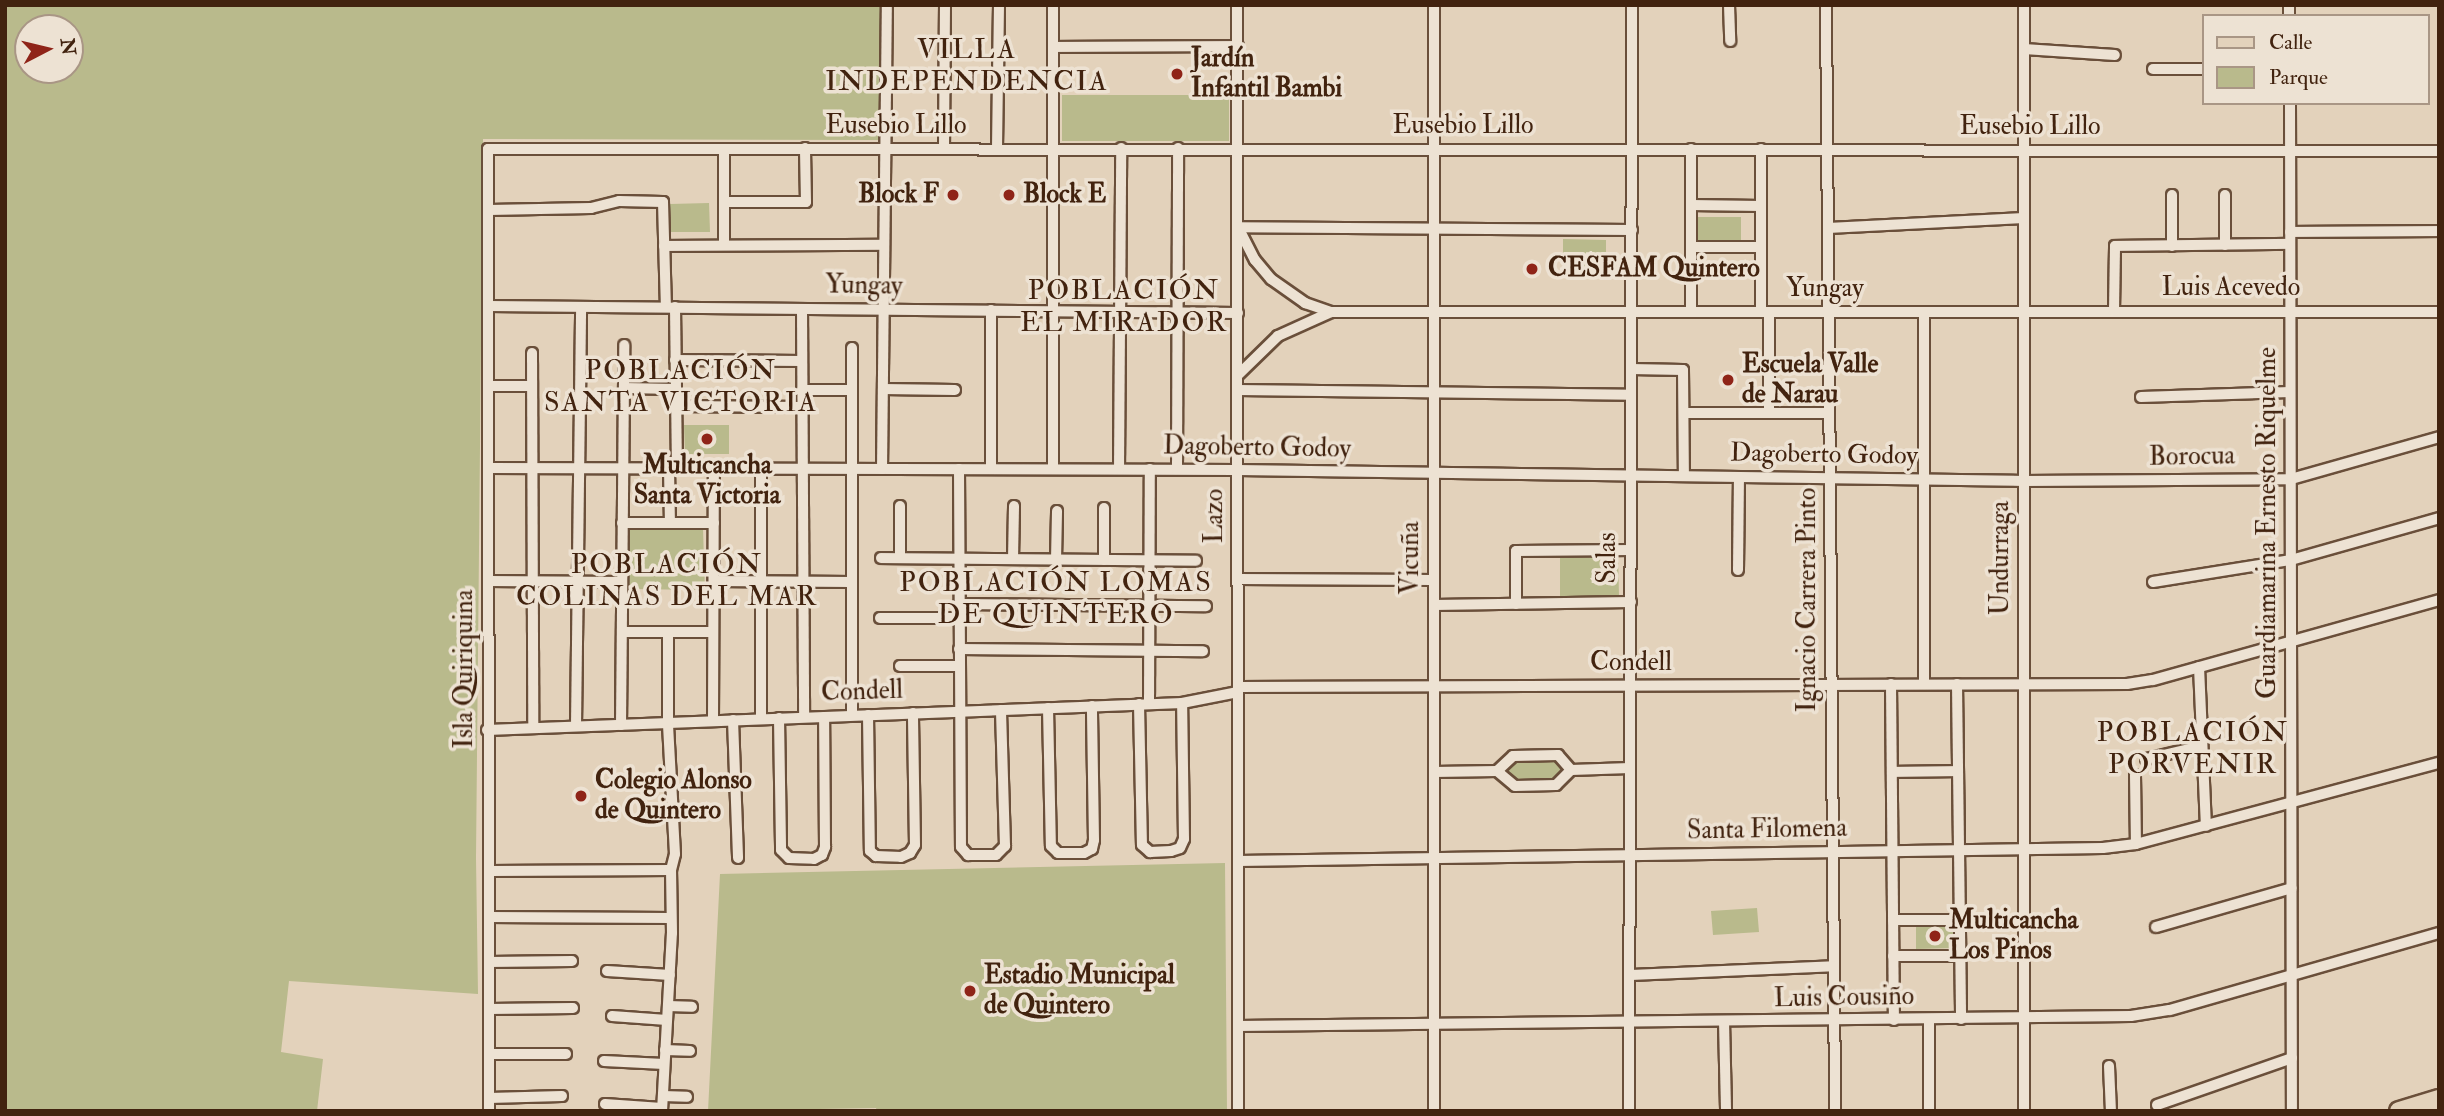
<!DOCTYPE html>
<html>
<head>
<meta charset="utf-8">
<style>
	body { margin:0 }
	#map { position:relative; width:2444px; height:1116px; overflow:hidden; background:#e3d2bb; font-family:"IM FELL Double Pica",serif }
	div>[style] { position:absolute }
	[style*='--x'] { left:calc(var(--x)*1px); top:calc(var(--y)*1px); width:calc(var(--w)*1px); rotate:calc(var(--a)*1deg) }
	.green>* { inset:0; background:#b9ba8c }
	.roads { filter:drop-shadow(2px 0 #6a4f3a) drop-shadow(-2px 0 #6a4f3a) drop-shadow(0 2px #6a4f3a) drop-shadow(0 -2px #6a4f3a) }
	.street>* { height:10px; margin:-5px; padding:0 5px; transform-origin:5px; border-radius:5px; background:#ede2d3 }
	.primary>* { height:18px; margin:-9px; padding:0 9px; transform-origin:9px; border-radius:9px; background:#e3d2bb }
	.dots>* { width:19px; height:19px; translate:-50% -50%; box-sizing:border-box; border:4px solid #ede2d3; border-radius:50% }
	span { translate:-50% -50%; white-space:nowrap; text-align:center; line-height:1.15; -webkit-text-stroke:7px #ede2d3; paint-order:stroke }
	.poi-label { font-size:26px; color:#42230f; font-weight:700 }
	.left { translate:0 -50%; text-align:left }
	.right { translate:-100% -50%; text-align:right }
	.street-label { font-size:26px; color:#42230f }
	.neighbourhood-label { font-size:28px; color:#42230f; letter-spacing:2px }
	.frame { position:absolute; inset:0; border:7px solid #42230f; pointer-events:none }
	.legend { position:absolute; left:2202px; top:14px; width:228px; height:91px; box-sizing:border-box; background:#ede2d3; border:2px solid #a99685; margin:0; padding:9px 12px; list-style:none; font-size:21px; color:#42230f }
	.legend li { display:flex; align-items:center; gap:14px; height:35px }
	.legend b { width:35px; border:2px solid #a99685 }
	.north { position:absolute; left:14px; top:14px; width:70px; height:70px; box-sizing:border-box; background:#ede2d3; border:2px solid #a99685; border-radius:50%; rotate:83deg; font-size:19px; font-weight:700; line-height:28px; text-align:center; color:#42230f }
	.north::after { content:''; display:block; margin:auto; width:24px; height:32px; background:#8f2418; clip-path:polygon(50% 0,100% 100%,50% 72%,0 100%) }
</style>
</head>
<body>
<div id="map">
	<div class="green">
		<div style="clip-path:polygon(evenodd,5px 5px,883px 5px,878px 140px,483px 139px,476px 858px,478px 994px,289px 981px,281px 1052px,323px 1059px,317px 1111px,5px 1111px,5px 5px,28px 28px,70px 28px,70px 70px,28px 70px,28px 28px)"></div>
		<div style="clip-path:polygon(1062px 95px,1229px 95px,1229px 141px,1062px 141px)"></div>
		<div style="clip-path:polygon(709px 203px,710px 232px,671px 232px,670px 204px)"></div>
		<div style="clip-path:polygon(1697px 217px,1741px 217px,1741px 244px,1697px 244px)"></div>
		<div style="clip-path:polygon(1563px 239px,1606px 240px,1606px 268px,1563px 268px)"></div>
		<div style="clip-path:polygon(684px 425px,729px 425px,729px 454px,685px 454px)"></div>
		<div style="clip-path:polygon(629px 528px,703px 529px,705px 590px,628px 589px)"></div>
		<div style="clip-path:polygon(1560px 555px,1618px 555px,1619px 596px,1560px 596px)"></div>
		<div style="clip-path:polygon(1517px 758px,1556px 758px,1566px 771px,1556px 781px,1515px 783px,1504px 773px)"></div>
		<div style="clip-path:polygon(1225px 863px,1227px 1111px,877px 1111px,876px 1108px,708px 1111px,720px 874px)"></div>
		<div style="clip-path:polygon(1757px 908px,1759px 932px,1713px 935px,1711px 911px)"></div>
		<div style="clip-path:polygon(1916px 924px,1954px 924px,1954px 948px,1916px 949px)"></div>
	</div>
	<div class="roads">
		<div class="street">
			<div style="--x:1237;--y:5;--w:1106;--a:89.95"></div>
			<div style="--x:1729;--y:5;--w:36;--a:88"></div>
			<div style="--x:1826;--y:5;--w:1106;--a:89.53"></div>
			<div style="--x:2024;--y:5;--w:1106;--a:90"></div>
			<div style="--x:2289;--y:16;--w:11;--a:-90"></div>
			<div style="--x:1053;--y:47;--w:185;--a:-0.3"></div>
			<div style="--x:2024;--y:49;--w:91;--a:3.8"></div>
			<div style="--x:2153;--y:69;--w:51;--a:0"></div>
			<div style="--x:2290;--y:103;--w:1008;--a:89.89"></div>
			<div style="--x:944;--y:148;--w:143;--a:-89.6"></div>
			<div style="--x:997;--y:148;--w:143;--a:-89.2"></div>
			<div style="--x:1691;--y:149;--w:163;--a:90"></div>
			<div style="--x:1761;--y:149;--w:163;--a:90"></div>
			<div style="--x:2172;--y:195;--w:51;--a:90"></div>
			<div style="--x:2225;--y:195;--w:50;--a:90"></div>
			<div style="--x:724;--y:202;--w:82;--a:0"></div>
			<div style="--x:806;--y:202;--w:54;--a:-91.1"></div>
			<div style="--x:1691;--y:205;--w:70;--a:0.8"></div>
			<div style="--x:489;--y:210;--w:102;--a:-1.1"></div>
			<div style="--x:591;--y:208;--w:29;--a:-14"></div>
			<div style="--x:619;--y:201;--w:44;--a:1.3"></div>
			<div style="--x:663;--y:202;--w:105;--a:88.4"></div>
			<div style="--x:1828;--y:228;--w:196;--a:-2.9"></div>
			<div style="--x:1632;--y:230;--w:394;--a:-179.6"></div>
			<div style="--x:1238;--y:227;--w:37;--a:63"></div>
			<div style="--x:1255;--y:260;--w:25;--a:50"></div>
			<div style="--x:1271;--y:279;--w:42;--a:35.2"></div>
			<div style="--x:1305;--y:303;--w:28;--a:19"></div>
			<div style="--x:1331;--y:312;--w:1108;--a:0"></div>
			<div style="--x:2290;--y:232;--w:149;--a:-0.4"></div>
			<div style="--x:724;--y:245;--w:96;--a:-90"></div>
			<div style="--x:664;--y:246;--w:220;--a:-0.3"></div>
			<div style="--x:1691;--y:247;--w:70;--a:0"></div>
			<div style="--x:489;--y:306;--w:749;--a:0.54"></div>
			<div style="--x:675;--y:307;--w:161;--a:89.3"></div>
			<div style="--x:802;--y:309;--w:408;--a:89.7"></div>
			<div style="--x:2114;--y:311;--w:65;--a:-89.1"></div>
			<div style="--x:2115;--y:246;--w:175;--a:-0.7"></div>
			<div style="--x:1769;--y:312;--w:101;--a:90"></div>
			<div style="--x:1924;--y:312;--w:372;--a:90"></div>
			<div style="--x:852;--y:348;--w:367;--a:90"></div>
			<div style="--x:532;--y:353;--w:375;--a:89.8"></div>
			<div style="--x:675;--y:360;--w:127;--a:0.5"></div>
			<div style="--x:1631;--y:369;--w:52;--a:1.1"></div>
			<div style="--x:1683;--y:370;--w:106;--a:89.5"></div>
			<div style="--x:1238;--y:375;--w:56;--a:-44.3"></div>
			<div style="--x:1278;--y:336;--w:56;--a:-24.3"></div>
			<div style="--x:490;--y:386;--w:42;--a:0"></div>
			<div style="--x:624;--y:388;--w:52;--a:1.1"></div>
			<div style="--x:883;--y:389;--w:72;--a:0.8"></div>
			<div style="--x:802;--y:390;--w:49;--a:0"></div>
			<div style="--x:1238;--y:390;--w:393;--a:0.7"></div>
			<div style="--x:2141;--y:397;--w:149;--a:-1.9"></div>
			<div style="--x:676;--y:406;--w:126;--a:0.5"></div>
			<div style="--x:1684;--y:413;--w:145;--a:0"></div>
			<div style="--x:489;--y:468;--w:749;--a:0.15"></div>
			<div style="--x:1238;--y:470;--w:786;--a:0.8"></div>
			<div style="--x:2024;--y:481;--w:267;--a:-0.4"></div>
			<div style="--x:2291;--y:479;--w:154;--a:-15.8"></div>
			<div style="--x:669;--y:468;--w:55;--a:89"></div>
			<div style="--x:882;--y:469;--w:464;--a:-89.4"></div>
			<div style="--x:959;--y:469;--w:378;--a:89.7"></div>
			<div style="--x:961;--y:847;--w:11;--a:49"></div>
			<div style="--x:968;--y:855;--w:28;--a:0"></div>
			<div style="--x:996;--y:855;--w:13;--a:-45"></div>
			<div style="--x:1005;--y:846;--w:136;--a:-91.7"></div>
			<div style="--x:991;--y:469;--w:159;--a:-90"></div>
			<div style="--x:1053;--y:469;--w:464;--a:-90"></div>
			<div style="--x:1119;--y:469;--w:321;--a:-89.6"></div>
			<div style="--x:1177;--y:469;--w:321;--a:-89.8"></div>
			<div style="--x:622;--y:523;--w:92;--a:0"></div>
			<div style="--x:881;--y:558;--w:315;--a:0.5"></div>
			<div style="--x:900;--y:558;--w:52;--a:-90"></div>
			<div style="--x:1013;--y:559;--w:53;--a:-88.9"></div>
			<div style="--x:1056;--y:560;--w:49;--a:-88.8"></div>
			<div style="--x:1104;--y:560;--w:52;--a:-90"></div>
			<div style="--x:1738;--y:570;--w:93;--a:-89.4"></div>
			<div style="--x:1238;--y:579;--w:196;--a:0.3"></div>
			<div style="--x:489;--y:581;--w:133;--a:0.4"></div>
			<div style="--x:714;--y:581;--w:137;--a:0.4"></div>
			<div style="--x:2153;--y:582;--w:140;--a:-9.1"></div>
			<div style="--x:2291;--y:560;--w:154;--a:-15.8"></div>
			<div style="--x:959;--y:604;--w:247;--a:0.5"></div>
			<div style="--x:1516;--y:604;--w:53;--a:-90"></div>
			<div style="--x:1516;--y:551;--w:115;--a:-0.5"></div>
			<div style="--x:1434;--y:605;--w:197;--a:-0.9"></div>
			<div style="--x:880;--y:618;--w:79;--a:0"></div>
			<div style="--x:622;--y:632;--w:91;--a:0"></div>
			<div style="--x:959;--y:649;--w:244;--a:0.5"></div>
			<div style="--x:900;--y:666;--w:59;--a:0"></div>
			<div style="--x:2199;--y:667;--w:159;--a:87.5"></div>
			<div style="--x:1891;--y:684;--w:336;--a:89.5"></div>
			<div style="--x:1957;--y:684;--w:335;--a:89.3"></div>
			<div style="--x:1238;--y:687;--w:889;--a:-0.19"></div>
			<div style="--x:2127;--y:684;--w:26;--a:-9"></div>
			<div style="--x:2153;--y:680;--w:297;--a:-15.6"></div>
			<div style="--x:1139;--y:704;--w:141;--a:88.8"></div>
			<div style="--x:1142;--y:845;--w:11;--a:41"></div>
			<div style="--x:1150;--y:852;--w:21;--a:-3"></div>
			<div style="--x:1171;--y:851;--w:9;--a:-18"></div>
			<div style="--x:1180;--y:848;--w:10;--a:-66"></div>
			<div style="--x:1184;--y:839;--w:136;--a:-90.8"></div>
			<div style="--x:1149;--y:704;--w:235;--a:-89.8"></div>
			<div style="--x:1048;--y:708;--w:138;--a:88.8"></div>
			<div style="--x:1051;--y:846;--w:10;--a:45"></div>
			<div style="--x:1058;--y:853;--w:26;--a:0"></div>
			<div style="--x:1084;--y:853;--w:9;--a:-27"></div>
			<div style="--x:1092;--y:849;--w:9;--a:-77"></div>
			<div style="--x:1094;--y:840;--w:134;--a:-90.9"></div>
			<div style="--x:868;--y:715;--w:136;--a:89.2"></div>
			<div style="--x:870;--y:851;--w:8;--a:40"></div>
			<div style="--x:876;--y:856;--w:25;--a:2"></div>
			<div style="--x:901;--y:857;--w:10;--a:-24"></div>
			<div style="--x:910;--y:853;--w:9;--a:-58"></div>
			<div style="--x:915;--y:845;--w:132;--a:-90.9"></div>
			<div style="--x:779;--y:718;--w:132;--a:89.1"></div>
			<div style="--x:781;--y:850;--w:11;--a:45"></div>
			<div style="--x:789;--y:858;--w:25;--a:2"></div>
			<div style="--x:814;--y:859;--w:9;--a:-27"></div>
			<div style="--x:822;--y:855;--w:9;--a:-69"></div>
			<div style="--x:825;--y:847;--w:130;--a:-90.4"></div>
			<div style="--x:761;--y:719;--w:251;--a:-90"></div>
			<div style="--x:733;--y:720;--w:138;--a:87.9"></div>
			<div style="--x:713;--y:721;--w:253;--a:-89.8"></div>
			<div style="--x:621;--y:725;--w:380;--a:-89.5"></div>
			<div style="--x:576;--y:726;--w:419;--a:-89.3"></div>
			<div style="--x:487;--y:730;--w:696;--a:-2.22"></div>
			<div style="--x:1182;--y:703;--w:57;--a:-11.1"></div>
			<div style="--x:2146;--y:759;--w:57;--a:-13.1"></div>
			<div style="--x:1497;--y:771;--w:23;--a:40"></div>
			<div style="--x:1515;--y:786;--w:41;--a:-1.4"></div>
			<div style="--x:1556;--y:785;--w:21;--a:-45"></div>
			<div style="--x:1571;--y:770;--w:59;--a:-1.9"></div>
			<div style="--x:1434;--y:772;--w:63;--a:-0.9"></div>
			<div style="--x:1497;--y:771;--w:22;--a:-43"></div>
			<div style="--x:1513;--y:756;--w:45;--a:-1.3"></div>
			<div style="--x:1558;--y:755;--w:20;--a:49"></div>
			<div style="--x:1892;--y:772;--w:66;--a:-0.9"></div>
			<div style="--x:2135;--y:775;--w:69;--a:89.2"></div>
			<div style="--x:1238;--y:861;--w:865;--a:-0.86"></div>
			<div style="--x:2103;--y:848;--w:33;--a:-7"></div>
			<div style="--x:2136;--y:844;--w:314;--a:-15"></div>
			<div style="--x:490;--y:871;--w:181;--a:-0.3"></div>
			<div style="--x:489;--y:917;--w:182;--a:0.3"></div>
			<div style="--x:1893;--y:920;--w:67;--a:0"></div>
			<div style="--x:2156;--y:927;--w:141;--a:-16"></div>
			<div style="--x:1893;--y:956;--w:67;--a:0"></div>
			<div style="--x:489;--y:962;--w:83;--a:-0.7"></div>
			<div style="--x:607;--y:971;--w:63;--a:3.6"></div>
			<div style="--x:1630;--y:975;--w:204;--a:-2.5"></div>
			<div style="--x:668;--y:1006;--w:24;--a:2"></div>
			<div style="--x:489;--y:1009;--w:84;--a:-0.7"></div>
			<div style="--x:612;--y:1016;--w:55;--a:4.2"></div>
			<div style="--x:1724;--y:1021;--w:90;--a:88.7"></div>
			<div style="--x:1238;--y:1026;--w:893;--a:-0.64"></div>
			<div style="--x:2131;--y:1016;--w:39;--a:-9"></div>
			<div style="--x:2170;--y:1010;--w:280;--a:-16"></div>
			<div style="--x:665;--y:1050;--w:25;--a:2"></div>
			<div style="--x:489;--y:1054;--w:77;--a:0"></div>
			<div style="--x:604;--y:1061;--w:60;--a:2.9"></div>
			<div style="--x:2109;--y:1066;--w:45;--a:87.5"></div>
			<div style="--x:663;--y:1096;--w:24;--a:2"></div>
			<div style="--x:489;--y:1098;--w:73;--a:-1.6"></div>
			<div style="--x:605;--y:1104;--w:57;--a:4"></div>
			<div style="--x:2157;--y:1105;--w:143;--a:-19.2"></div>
			<div style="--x:489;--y:1111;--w:962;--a:-90.06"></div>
			<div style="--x:488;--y:149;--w:1951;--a:0.06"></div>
			<div style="--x:662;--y:1111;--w:178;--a:-86.8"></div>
			<div style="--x:672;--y:933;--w:63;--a:-90.9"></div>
			<div style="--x:671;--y:870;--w:16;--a:-76"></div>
			<div style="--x:675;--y:854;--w:131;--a:-93.1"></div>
			<div style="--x:668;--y:723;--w:91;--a:-90"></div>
			<div style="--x:1434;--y:1111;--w:1106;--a:-90"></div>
			<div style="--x:1629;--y:1111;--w:1106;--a:-89.84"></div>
			<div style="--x:1929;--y:1111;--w:91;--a:-90"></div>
		</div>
		<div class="primary">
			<div style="--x:2399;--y:1111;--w:42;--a:-16.7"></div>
		</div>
	</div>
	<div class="dots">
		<div style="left:1177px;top:74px;background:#8f2418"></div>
		<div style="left:953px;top:195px;background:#8f2418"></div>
		<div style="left:1009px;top:195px;background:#8f2418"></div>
		<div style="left:1532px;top:269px;background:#8f2418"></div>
		<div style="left:1728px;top:380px;background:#8f2418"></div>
		<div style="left:707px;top:439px;background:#8f2418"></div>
		<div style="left:581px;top:796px;background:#8f2418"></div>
		<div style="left:1935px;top:936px;background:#8f2418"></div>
		<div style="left:970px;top:991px;background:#8f2418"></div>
	</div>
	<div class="poi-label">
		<span class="left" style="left:1191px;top:74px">Jardín<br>Infantil Bambi</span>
		<span class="right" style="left:939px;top:195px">Block F</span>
		<span class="left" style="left:1023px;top:195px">Block E</span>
		<span class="left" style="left:1548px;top:269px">CESFAM Quintero</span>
		<span class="left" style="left:1742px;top:380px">Escuela Valle<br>de Narau</span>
		<span style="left:707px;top:481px">Multicancha<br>Santa Victoria</span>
		<span class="left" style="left:595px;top:796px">Colegio Alonso<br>de Quintero</span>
		<span class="left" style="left:1949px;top:936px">Multicancha<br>Los Pinos</span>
		<span class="left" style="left:984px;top:991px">Estadio Municipal<br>de Quintero</span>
	</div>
	<div class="street-label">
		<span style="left:896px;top:126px">Eusebio Lillo</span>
		<span style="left:1463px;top:126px">Eusebio Lillo</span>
		<span style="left:2030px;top:127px">Eusebio Lillo</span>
		<span style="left:864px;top:286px;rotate:1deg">Yungay</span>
		<span style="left:2231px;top:288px">Luis Acevedo</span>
		<span style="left:1825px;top:289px">Yungay</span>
		<span style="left:1257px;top:448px;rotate:1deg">Dagoberto Godoy</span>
		<span style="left:1824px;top:455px;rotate:1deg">Dagoberto Godoy</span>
		<span style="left:2192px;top:457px;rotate:-1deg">Borocua</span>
		<span style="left:1215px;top:516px;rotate:-90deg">Lazo</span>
		<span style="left:2268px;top:523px;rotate:-90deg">Guardiamarina Ernesto Riquelme</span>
		<span style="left:1411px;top:558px;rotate:-90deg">Vicuña</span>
		<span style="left:1608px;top:558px;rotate:-90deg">Salas</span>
		<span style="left:2001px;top:558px;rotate:-90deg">Undurraga</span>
		<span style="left:1808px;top:600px;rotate:-90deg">Ignacio Carrera Pinto</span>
		<span style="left:1631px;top:663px">Condell</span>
		<span style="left:465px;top:669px;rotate:-90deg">Isla Quiriquina</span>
		<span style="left:862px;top:692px;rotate:-2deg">Condell</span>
		<span style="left:1767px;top:830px;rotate:-1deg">Santa Filomena</span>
		<span style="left:1844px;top:998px;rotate:-1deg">Luis Cousiño</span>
	</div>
	<div class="neighbourhood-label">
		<span style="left:967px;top:66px">VILLA<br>INDEPENDENCIA</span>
		<span style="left:1124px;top:307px">POBLACIÓN<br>EL MIRADOR</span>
		<span style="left:681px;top:387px">POBLACIÓN<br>SANTA VICTORIA</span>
		<span style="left:667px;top:581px">POBLACIÓN<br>COLINAS DEL MAR</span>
		<span style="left:1056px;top:599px">POBLACIÓN LOMAS<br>DE QUINTERO</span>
		<span style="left:2193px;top:749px">POBLACIÓN<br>PORVENIR</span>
	</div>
	<div class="frame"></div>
	<ul class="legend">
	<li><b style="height:9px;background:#e3d2bb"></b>Calle</li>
	<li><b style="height:19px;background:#b9ba8c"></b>Parque</li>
	</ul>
	<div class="north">N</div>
</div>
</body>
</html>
